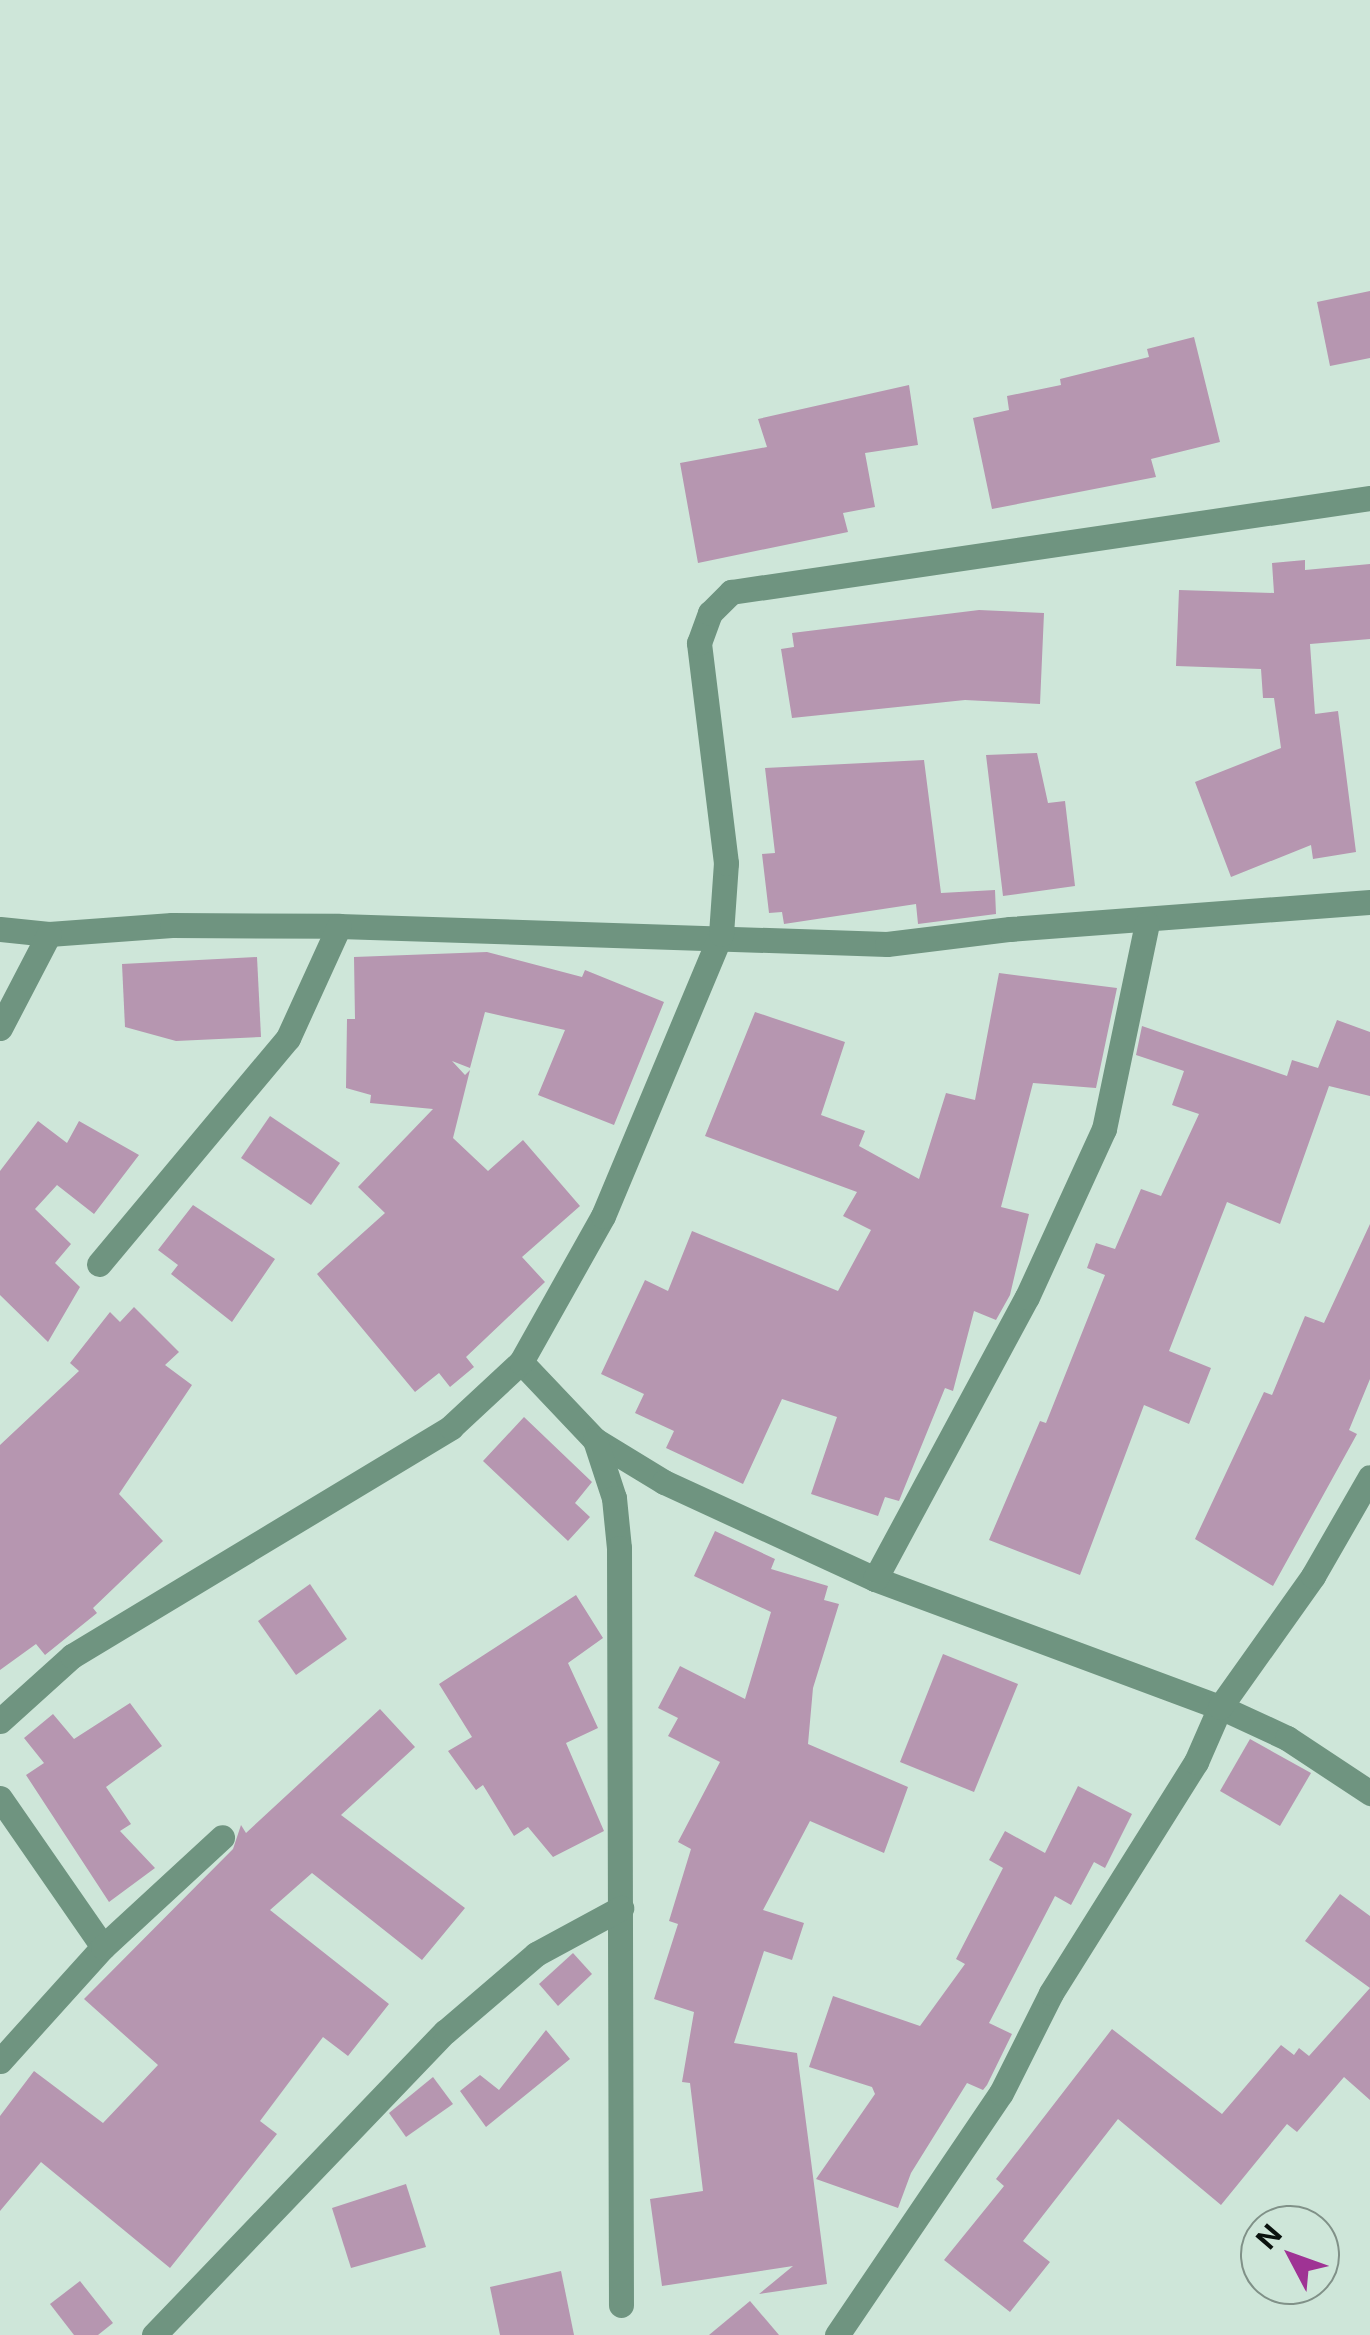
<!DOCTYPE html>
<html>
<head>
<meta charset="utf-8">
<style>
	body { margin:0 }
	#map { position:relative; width:1370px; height:2335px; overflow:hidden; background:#cee6d9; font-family:Inter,sans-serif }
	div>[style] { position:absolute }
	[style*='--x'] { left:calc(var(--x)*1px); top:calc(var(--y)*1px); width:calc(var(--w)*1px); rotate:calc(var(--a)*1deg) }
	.building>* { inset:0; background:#b696b0 }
	.minor>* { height:25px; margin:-12.5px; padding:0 12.5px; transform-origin:12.5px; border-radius:12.5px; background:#6f9480 }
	span { translate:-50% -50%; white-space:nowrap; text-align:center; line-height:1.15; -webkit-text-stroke:9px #cee6d9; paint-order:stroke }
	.north { position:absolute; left:1240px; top:2205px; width:100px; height:100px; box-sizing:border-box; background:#cee6d9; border:2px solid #809188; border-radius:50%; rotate:311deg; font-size:28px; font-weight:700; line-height:40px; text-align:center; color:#0a120e }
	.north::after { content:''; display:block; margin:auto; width:35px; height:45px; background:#9f3394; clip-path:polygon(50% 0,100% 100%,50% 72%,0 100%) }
</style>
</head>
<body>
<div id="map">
	<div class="building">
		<div style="clip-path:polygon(1370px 291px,1370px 358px,1330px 366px,1317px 302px)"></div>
		<div style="clip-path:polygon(1194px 337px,1220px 442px,1151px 459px,1156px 477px,992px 509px,973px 418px,1009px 410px,1007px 396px,1061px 385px,1060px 379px,1149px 357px,1147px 349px)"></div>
		<div style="clip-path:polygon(909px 385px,918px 445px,865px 453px,875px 507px,843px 513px,848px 532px,698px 563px,680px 463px,767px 447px,758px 419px)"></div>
		<div style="clip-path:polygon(1305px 560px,1305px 570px,1370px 564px,1370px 639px,1310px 644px,1315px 714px,1338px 711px,1356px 852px,1313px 859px,1311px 845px,1231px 877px,1195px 782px,1281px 748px,1274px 698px,1263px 698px,1261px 669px,1176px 666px,1179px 590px,1274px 593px,1272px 563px)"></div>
		<div style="clip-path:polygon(979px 610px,1044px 613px,1040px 704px,965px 700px,792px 718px,781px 649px,794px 647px,792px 633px)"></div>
		<div style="clip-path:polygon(1037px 753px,1048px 803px,1065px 801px,1075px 886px,1003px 896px,986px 755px)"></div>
		<div style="clip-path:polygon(924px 760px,941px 893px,995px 890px,996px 914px,918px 924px,916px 904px,784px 924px,782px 912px,769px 913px,762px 854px,775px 853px,765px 768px)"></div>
		<div style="clip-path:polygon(487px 952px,582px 977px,585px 970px,664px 1002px,614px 1125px,538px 1095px,565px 1030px,485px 1012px,470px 1068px,452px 1061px,465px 1075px,470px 1070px,453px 1138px,488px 1171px,523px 1140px,580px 1206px,522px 1257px,545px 1282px,466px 1357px,474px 1367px,450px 1387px,439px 1373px,415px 1392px,317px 1274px,385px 1213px,358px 1187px,433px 1109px,370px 1103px,371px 1095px,346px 1088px,347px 1019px,355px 1019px,354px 957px)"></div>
		<div style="clip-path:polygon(257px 957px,261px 1037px,176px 1041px,125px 1027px,122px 964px)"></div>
		<div style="clip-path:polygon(999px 973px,1117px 988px,1096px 1088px,1033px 1083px,1001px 1207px,1029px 1214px,1010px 1295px,996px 1320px,974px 1311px,953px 1391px,945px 1388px,899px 1501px,885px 1497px,878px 1516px,811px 1494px,837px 1417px,782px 1399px,743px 1484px,666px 1448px,674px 1431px,635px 1413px,644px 1394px,601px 1374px,645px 1280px,668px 1291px,692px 1231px,838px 1291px,871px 1230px,843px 1216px,857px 1192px,705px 1136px,755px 1012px,845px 1042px,821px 1115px,865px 1131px,859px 1146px,919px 1179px,946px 1093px,975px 1100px)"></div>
		<div style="clip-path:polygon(1337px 1020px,1370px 1032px,1370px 1096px,1329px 1086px,1280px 1224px,1227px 1202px,1169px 1351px,1211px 1368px,1189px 1424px,1144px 1405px,1080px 1575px,989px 1540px,1040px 1421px,1046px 1423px,1105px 1275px,1087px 1268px,1096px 1243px,1115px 1249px,1141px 1189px,1161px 1196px,1199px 1114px,1172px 1105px,1184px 1071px,1136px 1055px,1142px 1026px,1287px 1076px,1292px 1060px,1318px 1068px)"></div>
		<div style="clip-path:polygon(270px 1116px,340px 1163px,311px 1205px,241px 1158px)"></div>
		<div style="clip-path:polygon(38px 1121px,67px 1143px,79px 1121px,139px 1155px,94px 1214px,57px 1185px,35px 1209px,71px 1244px,55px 1263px,80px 1287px,48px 1342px,0 1295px,0 1171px)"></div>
		<div style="clip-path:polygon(193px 1205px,275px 1259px,232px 1322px,171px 1274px,178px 1265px,158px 1250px)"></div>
		<div style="clip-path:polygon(1370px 1224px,1370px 1379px,1349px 1430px,1357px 1434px,1273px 1586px,1195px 1539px,1264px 1392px,1272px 1395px,1305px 1316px,1324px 1323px)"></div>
		<div style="clip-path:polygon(134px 1307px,179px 1352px,165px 1365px,192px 1385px,119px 1494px,163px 1541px,93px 1608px,97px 1613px,45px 1655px,36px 1644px,0 1670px,0 1445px,79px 1371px,70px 1363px,110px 1312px,120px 1322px)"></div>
		<div style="clip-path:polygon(524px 1417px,592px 1482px,575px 1503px,590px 1517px,568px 1541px,483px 1461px)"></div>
		<div style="clip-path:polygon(715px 1531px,775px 1559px,771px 1569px,828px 1586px,824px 1600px,839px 1604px,813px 1688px,808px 1744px,908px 1787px,884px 1853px,810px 1821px,763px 1910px,804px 1923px,792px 1960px,764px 1951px,734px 2043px,797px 2053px,827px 2284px,759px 2294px,793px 2266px,662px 2286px,650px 2199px,703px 2191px,690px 2083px,682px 2082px,694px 2012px,654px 1999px,678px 1924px,669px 1921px,691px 1849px,678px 1842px,720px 1762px,668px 1736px,678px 1718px,658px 1708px,680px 1666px,745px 1699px,771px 1612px,694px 1576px)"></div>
		<div style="clip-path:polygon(310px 1584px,347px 1639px,296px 1675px,258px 1621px)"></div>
		<div style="clip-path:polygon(576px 1595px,603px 1638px,568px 1663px,598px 1728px,566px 1743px,604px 1831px,553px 1857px,528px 1827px,514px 1836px,483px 1785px,476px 1790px,448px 1751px,472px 1737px,439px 1684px)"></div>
		<div style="clip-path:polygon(943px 1654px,1018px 1684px,974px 1792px,900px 1762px)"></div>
		<div style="clip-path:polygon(130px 1703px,162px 1746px,106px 1787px,131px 1824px,120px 1831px,155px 1868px,109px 1902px,26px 1775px,44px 1763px,24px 1738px,53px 1714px,74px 1739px)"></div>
		<div style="clip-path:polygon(380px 1709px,415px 1747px,341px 1815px,465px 1908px,422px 1960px,312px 1873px,270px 1910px,389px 2004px,348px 2056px,323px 2037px,260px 2121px,277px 2134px,170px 2268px,41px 2162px,0 2211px,0 2116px,34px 2071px,103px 2123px,158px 2065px,84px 1999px,233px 1849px,241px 1825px,246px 1833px)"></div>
		<div style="clip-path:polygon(1250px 1739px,1311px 1773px,1280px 1826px,1220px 1791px)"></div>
		<div style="clip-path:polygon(1078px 1786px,1132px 1814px,1105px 1868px,1094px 1862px,1071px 1905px,1055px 1896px,989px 2023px,1012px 2034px,987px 2085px,983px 2090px,967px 2083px,911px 2173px,898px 2208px,816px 2179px,875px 2094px,872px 2087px,809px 2067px,833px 1996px,920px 2026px,965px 1964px,956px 1959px,1003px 1868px,989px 1860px,1005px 1831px,1045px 1853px)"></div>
		<div style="clip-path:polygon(1340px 1894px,1370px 1916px,1370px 2100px,1344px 2077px,1297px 2132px,1287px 2124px,1221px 2205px,1118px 2119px,1023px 2241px,1050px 2262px,1010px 2312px,944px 2260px,1004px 2186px,996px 2179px,1112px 2029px,1222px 2114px,1281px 2045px,1294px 2055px,1299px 2048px,1309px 2056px,1370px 1988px,1305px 1941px)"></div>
		<div style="clip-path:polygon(573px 1953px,592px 1974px,558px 2006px,539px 1984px)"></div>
		<div style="clip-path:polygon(546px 2030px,570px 2059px,486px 2127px,460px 2091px,480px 2075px,499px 2090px)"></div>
		<div style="clip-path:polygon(433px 2077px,453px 2104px,406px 2137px,389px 2113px)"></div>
		<div style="clip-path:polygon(406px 2184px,426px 2247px,351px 2268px,332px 2208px)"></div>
		<div style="clip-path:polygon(561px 2271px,574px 2335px,500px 2335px,490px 2287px)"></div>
		<div style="clip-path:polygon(80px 2281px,113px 2323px,98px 2335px,74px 2335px,50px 2304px)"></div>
		<div style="clip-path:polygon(750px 2301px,779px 2335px,709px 2335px)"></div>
	</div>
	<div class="minor">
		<div style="--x:0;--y:929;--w:49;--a:5.8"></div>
		<div style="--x:49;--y:934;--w:123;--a:-4.2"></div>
		<div style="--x:172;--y:925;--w:167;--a:0.3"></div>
		<div style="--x:339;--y:926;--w:548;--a:1.88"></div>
		<div style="--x:887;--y:944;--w:124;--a:-7"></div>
		<div style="--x:1010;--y:929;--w:361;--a:-4.3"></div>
		<div style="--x:0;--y:1028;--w:106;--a:-62.5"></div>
		<div style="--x:99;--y:1264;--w:295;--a:-50.1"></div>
		<div style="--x:288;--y:1038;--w:123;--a:-65.5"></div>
		<div style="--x:521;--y:1362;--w:108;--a:46.5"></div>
		<div style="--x:595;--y:1440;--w:81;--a:31.3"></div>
		<div style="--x:664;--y:1482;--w:232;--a:24.7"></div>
		<div style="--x:875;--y:1579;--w:368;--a:20.4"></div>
		<div style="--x:1220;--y:1707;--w:74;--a:24.8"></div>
		<div style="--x:1287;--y:1738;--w:100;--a:33.5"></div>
		<div style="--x:595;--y:1440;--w:61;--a:71.9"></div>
		<div style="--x:614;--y:1498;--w:50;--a:84.3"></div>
		<div style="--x:619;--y:1548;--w:757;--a:89.85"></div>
		<div style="--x:875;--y:1579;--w:320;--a:-61.7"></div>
		<div style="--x:1027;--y:1297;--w:185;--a:-65.4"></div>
		<div style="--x:1104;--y:1129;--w:210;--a:-78.2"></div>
		<div style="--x:0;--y:1721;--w:97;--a:-42.1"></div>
		<div style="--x:72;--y:1656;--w:443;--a:-31.1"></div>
		<div style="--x:451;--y:1427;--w:96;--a:-42.9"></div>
		<div style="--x:521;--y:1362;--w:167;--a:-60.7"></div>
		<div style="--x:603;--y:1216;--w:306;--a:-67.3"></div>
		<div style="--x:721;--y:934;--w:71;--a:-86"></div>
		<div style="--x:726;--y:863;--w:222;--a:-97"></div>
		<div style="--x:699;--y:643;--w:32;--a:-70"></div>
		<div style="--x:710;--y:613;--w:30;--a:-45"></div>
		<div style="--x:731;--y:592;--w:646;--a:-8.37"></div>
		<div style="--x:0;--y:1798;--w:181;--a:55.3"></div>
		<div style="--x:0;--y:2061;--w:154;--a:-47.9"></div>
		<div style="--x:103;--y:1947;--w:162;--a:-42.7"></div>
		<div style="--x:154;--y:2335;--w:420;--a:-46.2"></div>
		<div style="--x:445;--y:2032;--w:120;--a:-40.6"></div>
		<div style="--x:536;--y:1954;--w:97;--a:-28.4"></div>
		<div style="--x:837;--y:2335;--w:292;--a:-55.9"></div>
		<div style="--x:1001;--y:2093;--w:112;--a:-63.4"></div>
		<div style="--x:1051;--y:1993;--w:273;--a:-57.9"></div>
		<div style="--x:1196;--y:1762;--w:60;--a:-66.4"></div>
		<div style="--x:1220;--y:1707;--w:161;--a:-54.6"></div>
		<div style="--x:1313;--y:1576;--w:114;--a:-60.1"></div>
	</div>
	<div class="north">N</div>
</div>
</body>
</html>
